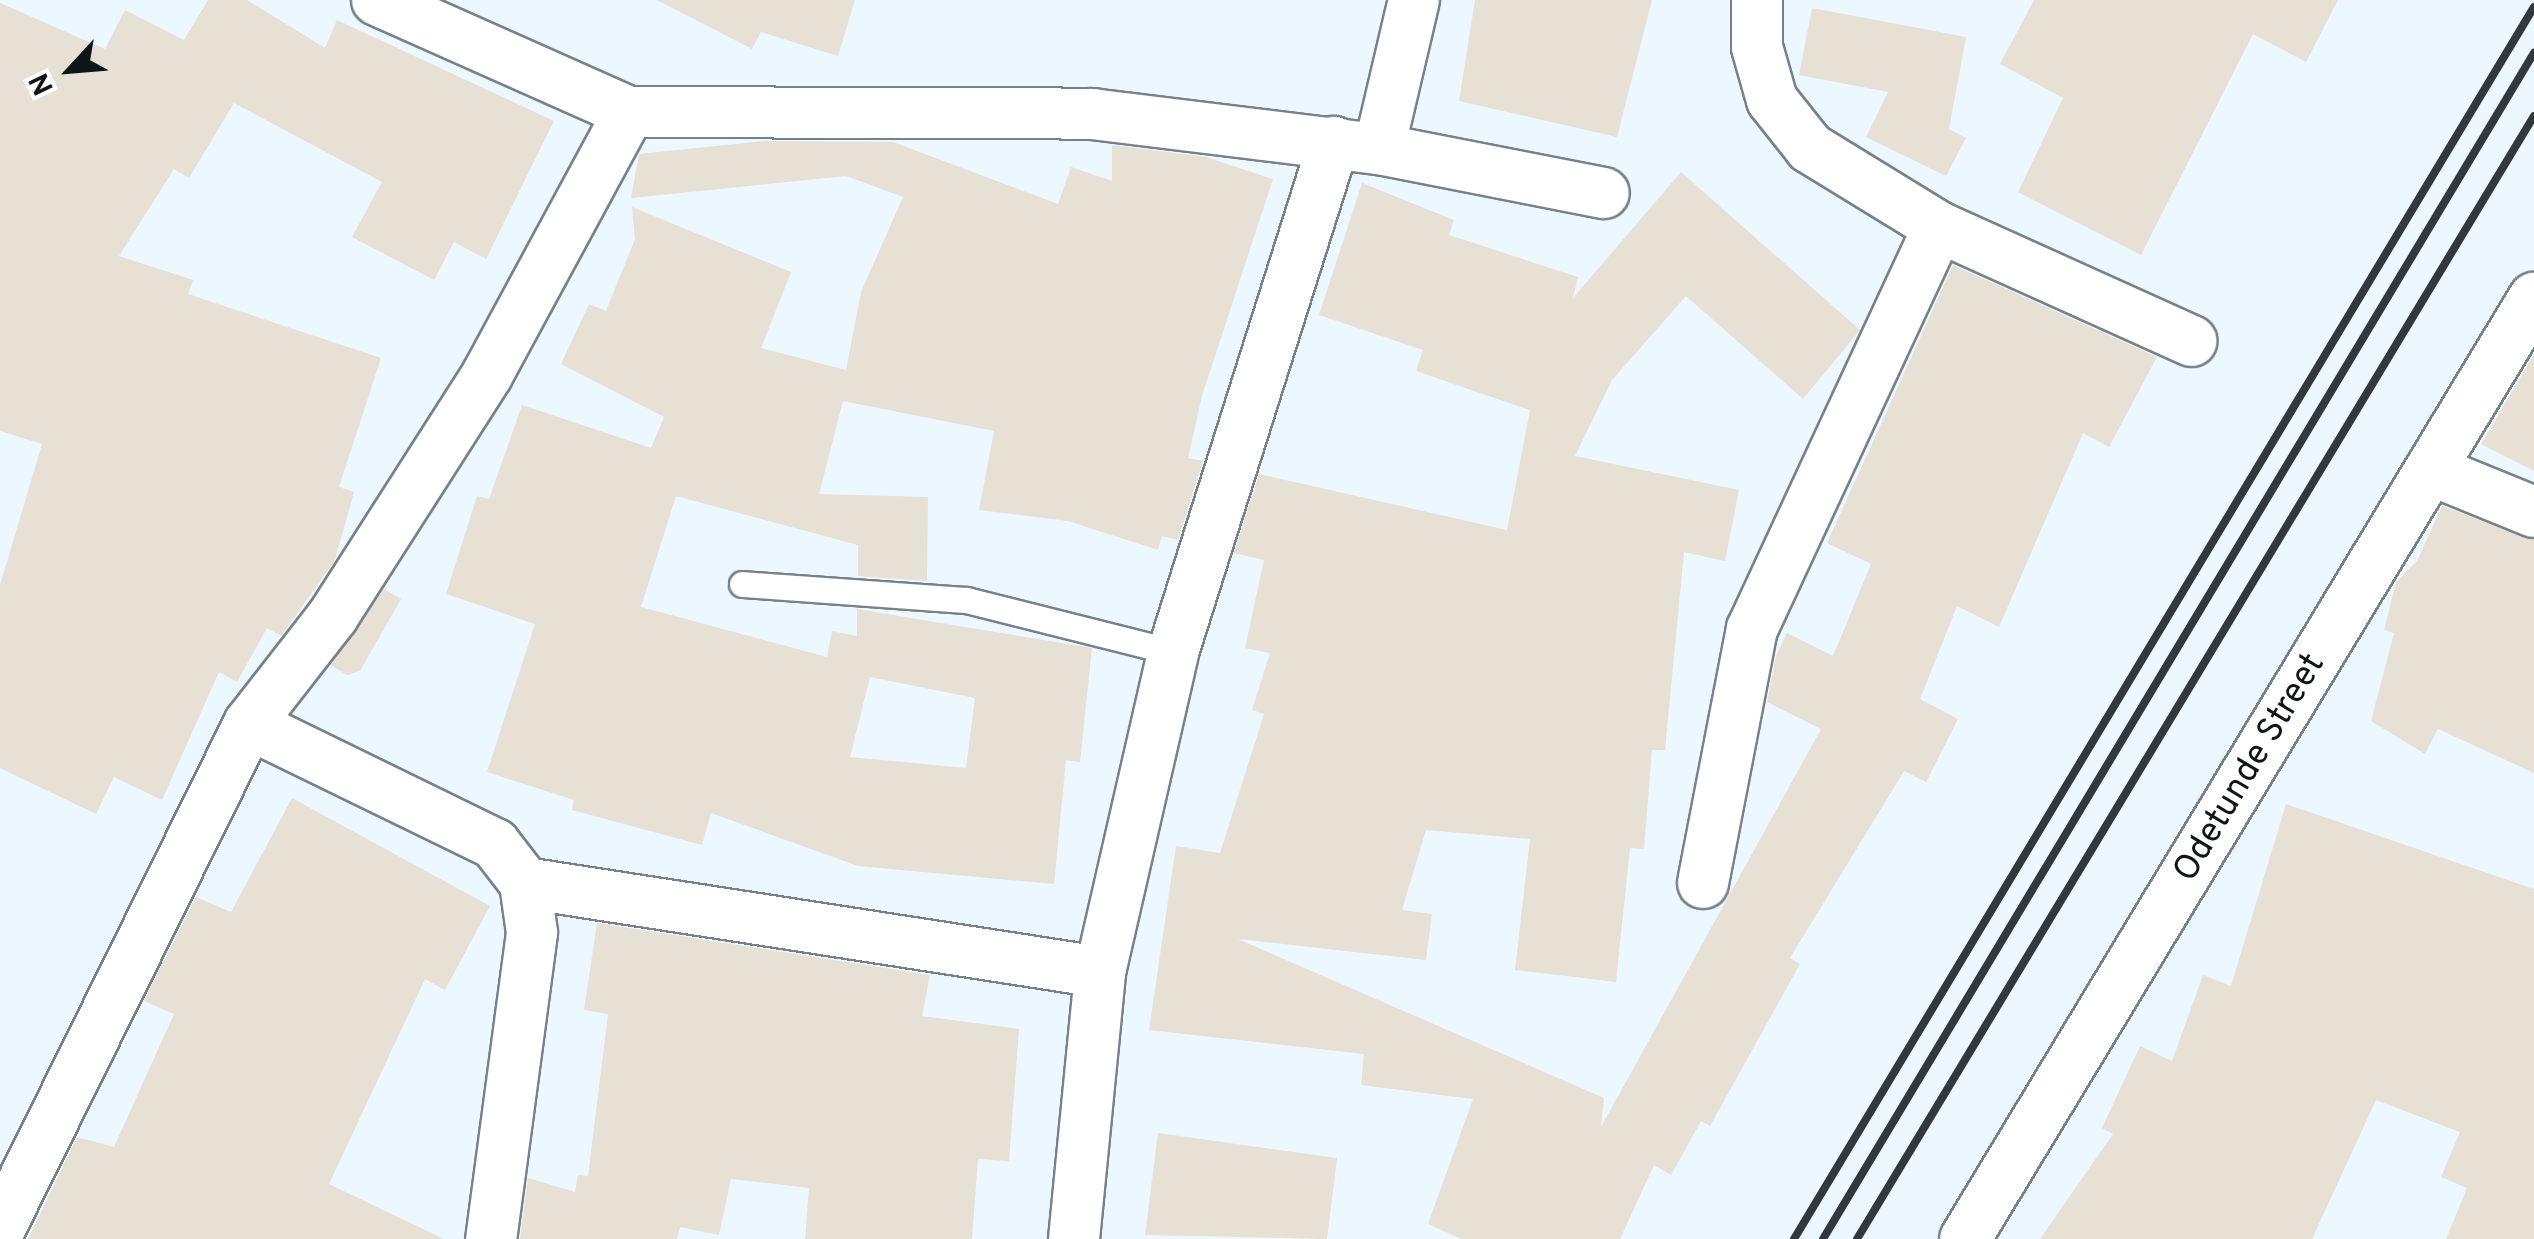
<!DOCTYPE html>
<html>
<head>
<meta charset="utf-8">
<style>
	body { margin:0 }
	#map { position:relative; width:2534px; height:1239px; overflow:hidden; background:#edf7ff; font-family:Overpass,sans-serif }
	div>[style] { position:absolute }
	[style*='--x'] { left:calc(var(--x)*1px); top:calc(var(--y)*1px); width:calc(var(--w)*1px); rotate:calc(var(--a)*1deg) }
	.building>* { inset:0; background:#e6e1d4 }
	.roads { filter:drop-shadow(2px 0 #76818a) drop-shadow(-2px 0 #76818a) drop-shadow(0 2px #76818a) drop-shadow(0 -2px #76818a) }
	.service>* { height:25px; margin:-12.5px; padding:0 12.5px; transform-origin:12.5px; border-radius:12.5px; background:#fff }
	.minor>* { height:50px; margin:-25px; padding:0 25px; transform-origin:25px; border-radius:25px; background:#fff }
	.rail>* { height:8px; margin:-4px; padding:0 4px; transform-origin:4px; border-radius:4px; background:#32383c }
	span { translate:-50% -50%; white-space:nowrap; text-align:center; line-height:1.15; -webkit-text-stroke:9px #fff; paint-order:stroke }
	.street-label { font-size:35px; color:#101518 }
	.north { position:absolute; left:20px; top:20px; width:100px; height:100px; -webkit-text-stroke:8px #fff; paint-order:stroke; rotate:244deg; font-size:28px; font-weight:700; line-height:40px; text-align:center; color:#101518 }
	.north::after { content:''; display:block; margin:auto; width:35px; height:45px; background:#101518; clip-path:polygon(50% 0,100% 100%,50% 72%,0 100%) }
</style>
</head>
<body>
<div id="map">
	<div class="building">
		<div style="clip-path:polygon(208px 0,247px 0,325px 48px,337px 20px,554px 121px,486px 259px,454px 242px,434px 280px,352px 237px,382px 182px,234px 103px,189px 178px,174px 169px,119px 256px,193px 280px,188px 294px,381px 358px,339px 487px,354px 492px,335px 560px,281px 636px,267px 628px,237px 682px,219px 672px,162px 800px,114px 777px,96px 814px,0 768px,0 585px,42px 444px,0 431px,0 3px,105px 49px,125px 10px,184px 40px)"></div>
		<div style="clip-path:polygon(657px 0,855px 0,838px 56px,761px 32px,752px 49px)"></div>
		<div style="clip-path:polygon(1475px 0,1652px 0,1617px 137px,1459px 101px)"></div>
		<div style="clip-path:polygon(2034px 0,2338px 0,2306px 62px,2253px 34px,2141px 255px,2018px 192px,2063px 98px,2000px 64px)"></div>
		<div style="clip-path:polygon(1812px 8px,1966px 37px,1949px 129px,1966px 138px,1946px 176px,1866px 137px,1888px 92px,1799px 75px)"></div>
		<div style="clip-path:polygon(evenodd,764px 141px,893px 142px,1058px 204px,1071px 167px,1112px 181px,1112px 145px,1206px 157px,1273px 179px,1202px 396px,1188px 458px,1203px 461px,1178px 540px,1162px 536px,1158px 550px,1068px 521px,979px 510px,994px 431px,843px 401px,819px 494px,928px 497px,927px 581px,858px 576px,858px 545px,676px 496px,641px 607px,827px 657px,832px 631px,857px 636px,857px 609px,1092px 648px,1080px 762px,1066px 760px,1054px 884px,858px 866px,711px 813px,702px 845px,572px 810px,574px 800px,487px 772px,535px 624px,446px 594px,477px 496px,489px 499px,522px 405px,651px 448px,664px 417px,561px 364px,589px 304px,606px 311px,635px 239px,632px 207px,791px 272px,761px 348px,846px 370px,861px 292px,903px 197px,846px 176px,631px 198px,639px 154px,764px 141px,870px 677px,975px 698px,966px 768px,850px 757px,870px 677px)"></div>
		<div style="clip-path:polygon(1681px 172px,1860px 330px,1803px 399px,1686px 296px,1612px 380px,1575px 456px,1739px 490px,1725px 561px,1684px 552px,1665px 750px,1652px 750px,1644px 849px,1630px 848px,1616px 982px,1515px 970px,1530px 839px,1426px 830px,1402px 910px,1432px 914px,1426px 960px,1238px 939px,1604px 1098px,1601px 1127px,1821px 729px,1767px 702px,1776px 656px,1787px 633px,1833px 656px,1871px 564px,1827px 543px,1953px 265px,2157px 357px,2109px 447px,2083px 433px,1999px 627px,1957px 606px,1920px 699px,1958px 719px,1926px 782px,1904px 771px,1790px 958px,1800px 964px,1710px 1126px,1701px 1121px,1671px 1175px,1654px 1165px,1620px 1239px,1461px 1239px,1428px 1224px,1473px 1099px,1361px 1085px,1364px 1054px,1149px 1030px,1176px 846px,1220px 853px,1264px 714px,1252px 710px,1270px 653px,1245px 648px,1264px 560px,1234px 553px,1259px 474px,1507px 530px,1530px 410px,1416px 371px,1423px 350px,1319px 315px,1362px 183px,1454px 220px,1449px 235px,1578px 277px,1573px 298px)"></div>
		<div style="clip-path:polygon(2534px 354px,2534px 471px,2481px 444px)"></div>
		<div style="clip-path:polygon(2442px 506px,2534px 540px,2534px 773px,2438px 729px,2425px 754px,2371px 721px,2394px 633px,2384px 630px,2396px 582px,2417px 561px)"></div>
		<div style="clip-path:polygon(384px 589px,401px 599px,360px 671px,347px 675px,331px 665px)"></div>
		<div style="clip-path:polygon(292px 798px,490px 906px,445px 990px,425px 979px,329px 1184px,444px 1239px,28px 1239px,77px 1137px,114px 1147px,174px 1014px,144px 1001px,196px 897px,231px 912px)"></div>
		<div style="clip-path:polygon(2286px 804px,2534px 889px,2534px 1239px,2446px 1239px,2467px 1188px,2441px 1177px,2460px 1132px,2376px 1100px,2312px 1239px,2040px 1239px,2113px 1134px,2102px 1128px,2140px 1046px,2172px 1061px,2203px 975px,2231px 986px)"></div>
		<div style="clip-path:polygon(597px 923px,930px 975px,922px 1016px,1019px 1029px,1009px 1161px,978px 1159px,972px 1239px,805px 1239px,809px 1188px,731px 1179px,719px 1235px,680px 1227px,677px 1239px,520px 1239px,528px 1178px,575px 1192px,578px 1175px,588px 1176px,608px 1014px,584px 1010px)"></div>
		<div style="clip-path:polygon(1158px 1133px,1337px 1158px,1327px 1239px,1145px 1235px)"></div>
	</div>
	<div class="roads">
		<div class="service">
			<div style="--x:742;--y:584;--w:225;--a:4.1"></div>
			<div style="--x:966;--y:600;--w:213;--a:14.1"></div>
		</div>
		<div class="minor">
			<div style="--x:377;--y:0;--w:276;--a:24"></div>
			<div style="--x:629;--y:112;--w:463;--a:0.2"></div>
			<div style="--x:1092;--y:114;--w:289;--a:7"></div>
			<div style="--x:1379;--y:149;--w:229;--a:11.1"></div>
			<div style="--x:1757;--y:0;--w:47;--a:90"></div>
			<div style="--x:1757;--y:47;--w:55;--a:74.2"></div>
			<div style="--x:1772;--y:100;--w:61;--a:51.6"></div>
			<div style="--x:1810;--y:148;--w:151;--a:31.5"></div>
			<div style="--x:1939;--y:227;--w:277;--a:24.3"></div>
			<div style="--x:1379;--y:149;--w:153;--a:-76.8"></div>
			<div style="--x:2431;--y:470;--w:111;--a:22.2"></div>
			<div style="--x:249;--y:724;--w:274;--a:26"></div>
			<div style="--x:495;--y:844;--w:49;--a:52.4"></div>
			<div style="--x:525;--y:883;--w:50;--a:82"></div>
			<div style="--x:532;--y:933;--w:309;--a:97.6"></div>
			<div style="--x:525;--y:883;--w:582;--a:8.8"></div>
			<div style="--x:1703;--y:883;--w:259;--a:-79.1"></div>
			<div style="--x:1752;--y:629;--w:443;--a:-65.1"></div>
			<div style="--x:0;--y:1228;--w:562;--a:-63.71"></div>
			<div style="--x:249;--y:724;--w:137;--a:-52.1"></div>
			<div style="--x:333;--y:616;--w:286;--a:-57.4"></div>
			<div style="--x:487;--y:375;--w:299;--a:-61.6"></div>
			<div style="--x:1074;--y:1239;--w:268;--a:-84.4"></div>
			<div style="--x:1100;--y:972;--w:328;--a:-77.1"></div>
			<div style="--x:1173;--y:652;--w:535;--a:-72.48"></div>
			<div style="--x:1965;--y:1239;--w:1100;--a:-58.84"></div>
		</div>
	</div>
	<div class="rail">
		<div style="--x:1794;--y:1239;--w:1437;--a:-59.01"></div>
		<div style="--x:1823;--y:1239;--w:1383;--a:-59.06"></div>
		<div style="--x:1857;--y:1239;--w:1311;--a:-58.92"></div>
	</div>
	<div class="street-label">
		<span style="left:2250px;top:768px;rotate:-59deg">Odetunde Street</span>
	</div>
	<div class="north">N</div>
</div>
</body>
</html>
